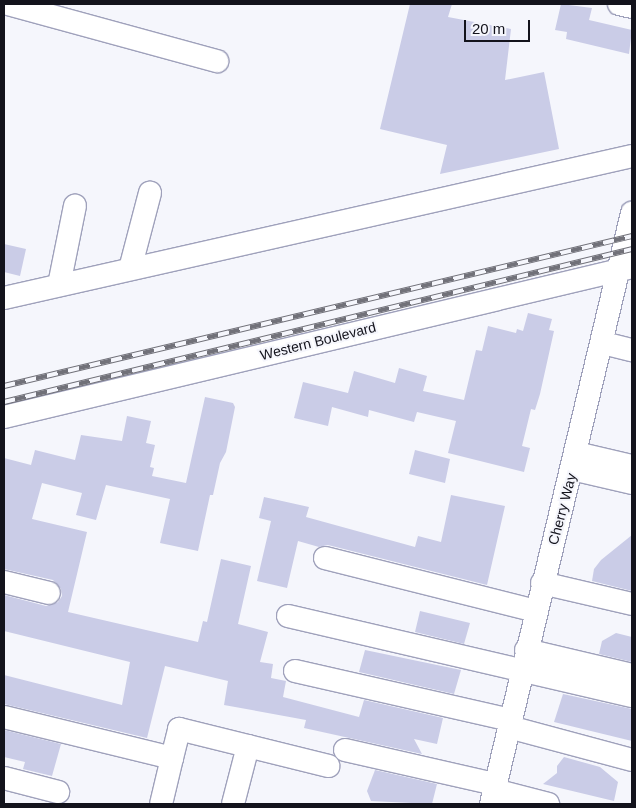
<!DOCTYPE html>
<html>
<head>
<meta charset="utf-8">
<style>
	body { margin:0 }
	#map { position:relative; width:636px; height:808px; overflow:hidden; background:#f5f6fc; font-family:Arial,sans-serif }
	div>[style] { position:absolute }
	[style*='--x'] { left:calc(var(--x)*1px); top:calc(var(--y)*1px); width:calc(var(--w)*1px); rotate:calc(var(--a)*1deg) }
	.building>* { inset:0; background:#cacce7 }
	.roads { filter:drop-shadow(1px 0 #9fa1bb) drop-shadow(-1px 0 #9fa1bb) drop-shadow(0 1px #9fa1bb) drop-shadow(0 -1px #9fa1bb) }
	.minor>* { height:22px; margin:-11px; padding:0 11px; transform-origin:11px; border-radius:11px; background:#fff }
	.rail>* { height:5.5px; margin-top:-2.75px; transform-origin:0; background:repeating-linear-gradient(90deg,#f5f6fc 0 11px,#717179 0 22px); box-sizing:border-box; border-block:1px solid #717179 }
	span { translate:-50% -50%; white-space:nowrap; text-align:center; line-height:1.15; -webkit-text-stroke:4px #f5f6fc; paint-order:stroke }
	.street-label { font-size:14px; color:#13131c }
	.frame { position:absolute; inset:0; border:5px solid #13131c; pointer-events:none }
	.scale { position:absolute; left:464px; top:20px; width:66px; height:22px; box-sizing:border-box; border:2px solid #13131c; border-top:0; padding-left:6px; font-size:15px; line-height:18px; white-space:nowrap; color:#13131c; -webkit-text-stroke:4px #f5f6fc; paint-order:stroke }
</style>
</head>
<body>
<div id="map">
	<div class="building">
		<div style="clip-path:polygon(410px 4px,452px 4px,448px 17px,511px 29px,505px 80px,544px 72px,559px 149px,440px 174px,447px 145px,380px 129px)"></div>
		<div style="clip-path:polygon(561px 4px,592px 8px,589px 20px,632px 30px,629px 54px,566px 39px,567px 32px,555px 30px)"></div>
		<div style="clip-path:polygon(4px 244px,26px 249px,20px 276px,4px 272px)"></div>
		<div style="clip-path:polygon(528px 313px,552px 319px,549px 330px,554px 331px,540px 394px,535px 410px,531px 409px,522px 446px,530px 448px,524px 472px,448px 453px,456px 421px,417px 412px,414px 422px,369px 410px,368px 417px,332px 407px,328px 426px,294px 418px,303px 382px,348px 393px,354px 371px,395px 383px,399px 368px,427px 376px,423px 391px,464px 400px,476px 350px,482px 351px,488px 326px,516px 333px,517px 329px,523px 331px)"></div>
		<div style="clip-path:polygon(205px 397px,233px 403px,235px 407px,226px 452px,220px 463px,213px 495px,210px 495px,198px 551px,160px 543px,170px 499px,106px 485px,96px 520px,76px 515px,82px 493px,42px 483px,32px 519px,87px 532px,68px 612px,198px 642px,203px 621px,207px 622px,221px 559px,251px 566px,238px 624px,268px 632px,260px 662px,273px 664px,271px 678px,286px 681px,283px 697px,359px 717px,364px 700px,443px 718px,437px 744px,414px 739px,422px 754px,304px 728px,306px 720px,224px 705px,228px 681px,165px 666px,147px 738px,4px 704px,4px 675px,122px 705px,130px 662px,4px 631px,4px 595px,46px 606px,58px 602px,62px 596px,61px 589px,53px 580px,4px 569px,4px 458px,31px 465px,35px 450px,75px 460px,81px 435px,122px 441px,127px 416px,151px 421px,146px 443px,155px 445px,150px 467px,154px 468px,152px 476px,186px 483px)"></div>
		<div style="clip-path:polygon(415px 450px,450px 459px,445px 483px,409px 474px)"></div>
		<div style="clip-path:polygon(451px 495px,505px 506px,487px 585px,328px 545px,319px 547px,298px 541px,287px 588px,257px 581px,271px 521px,259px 518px,264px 497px,309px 507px,306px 517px,415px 547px,418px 536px,441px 542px)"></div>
		<div style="clip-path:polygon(632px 535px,632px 591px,592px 581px,594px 569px,601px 560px)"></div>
		<div style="clip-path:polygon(420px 611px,470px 623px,464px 644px,415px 632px)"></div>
		<div style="clip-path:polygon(616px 633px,632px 637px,632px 662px,599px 654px,602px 641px)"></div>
		<div style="clip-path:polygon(365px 650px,461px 670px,454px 694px,359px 672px)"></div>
		<div style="clip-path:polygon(563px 694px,632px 709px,632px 741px,554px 722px)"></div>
		<div style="clip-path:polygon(4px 730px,61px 744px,52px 776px,23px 769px,25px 762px,4px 757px)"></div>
		<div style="clip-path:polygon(564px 757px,600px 767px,618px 782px,614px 801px,543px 784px,557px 773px,557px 766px)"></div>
		<div style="clip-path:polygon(375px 770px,437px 784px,432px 804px,371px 801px,367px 791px)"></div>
	</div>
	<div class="roads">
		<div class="minor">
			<div style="--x:8;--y:4;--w:217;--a:15.3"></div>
			<div style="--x:619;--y:4;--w:13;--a:13"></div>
			<div style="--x:130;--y:269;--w:79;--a:-75.3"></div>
			<div style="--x:59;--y:285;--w:81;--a:-78.6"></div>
			<div style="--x:4;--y:298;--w:644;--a:-12.74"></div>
			<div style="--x:603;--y:343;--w:30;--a:14"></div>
			<div style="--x:4;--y:417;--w:646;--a:-13.43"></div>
			<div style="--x:576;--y:453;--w:57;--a:13.1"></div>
			<div style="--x:572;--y:469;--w:62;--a:13.1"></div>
			<div style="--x:325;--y:558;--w:218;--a:14.1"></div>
			<div style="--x:4;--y:582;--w:46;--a:13.7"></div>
			<div style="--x:542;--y:583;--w:92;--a:13.1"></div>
			<div style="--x:288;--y:616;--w:353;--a:13.1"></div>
			<div style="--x:526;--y:650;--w:109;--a:13.3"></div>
			<div style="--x:295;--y:671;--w:221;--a:12.8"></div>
			<div style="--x:4;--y:717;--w:173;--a:13.7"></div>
			<div style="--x:172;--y:758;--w:47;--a:103.4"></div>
			<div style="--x:509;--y:727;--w:127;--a:15"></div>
			<div style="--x:345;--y:750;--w:154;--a:12.8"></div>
			<div style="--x:172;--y:758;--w:30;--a:-76"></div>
			<div style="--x:179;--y:729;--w:154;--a:13.9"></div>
			<div style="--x:4;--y:778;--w:56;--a:14.5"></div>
			<div style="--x:494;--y:790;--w:56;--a:14.5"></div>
			<div style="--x:233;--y:804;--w:60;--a:-75.5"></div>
			<div style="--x:491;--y:804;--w:608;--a:-76.58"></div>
		</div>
	</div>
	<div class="rail">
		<div style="--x:4;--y:386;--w:646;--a:-13.43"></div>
		<div style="--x:4;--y:402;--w:646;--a:-13.69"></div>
	</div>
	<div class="street-label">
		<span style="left:318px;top:341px;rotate:-14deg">Western Boulevard</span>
		<span style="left:562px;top:509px;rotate:-75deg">Cherry Way</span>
	</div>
	<div class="frame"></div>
	<div class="scale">20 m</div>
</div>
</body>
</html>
